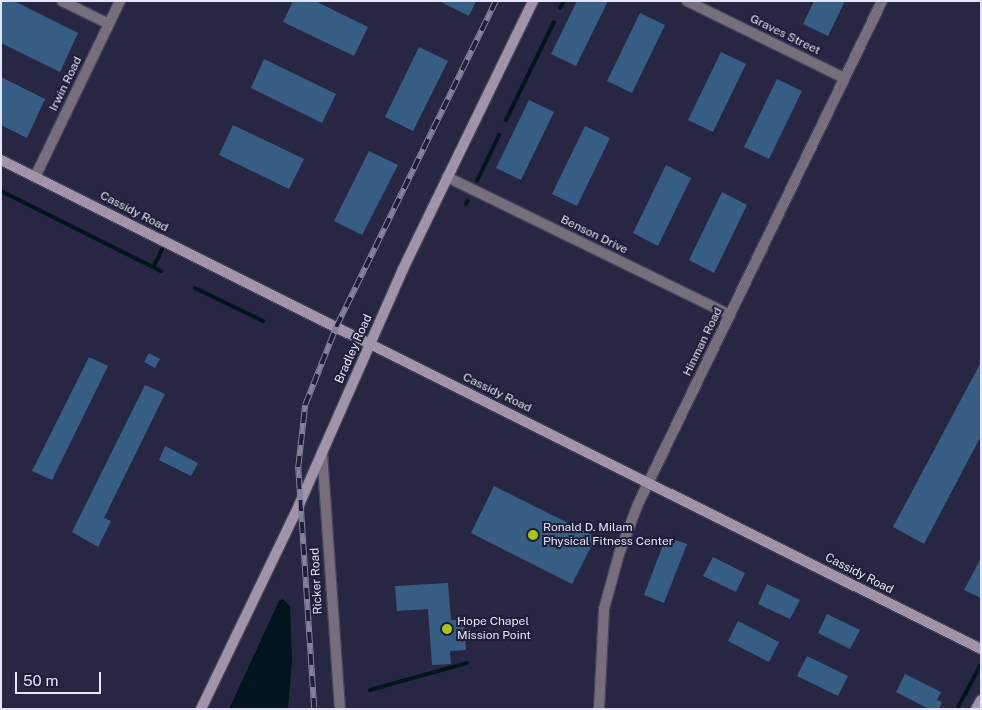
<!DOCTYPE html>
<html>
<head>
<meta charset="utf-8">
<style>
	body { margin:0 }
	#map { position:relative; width:982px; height:710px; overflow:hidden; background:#282743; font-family:"Public Sans",sans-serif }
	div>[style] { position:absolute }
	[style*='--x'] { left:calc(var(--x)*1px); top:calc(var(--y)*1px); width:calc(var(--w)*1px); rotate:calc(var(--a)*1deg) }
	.water>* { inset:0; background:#01161c }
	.stream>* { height:4px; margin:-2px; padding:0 2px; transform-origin:2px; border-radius:2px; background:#01161c }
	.building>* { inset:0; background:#365d84 }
	.roads { filter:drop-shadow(1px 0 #42425c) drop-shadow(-1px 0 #42425c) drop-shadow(0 1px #42425c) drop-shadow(0 -1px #42425c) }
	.street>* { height:10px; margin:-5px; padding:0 5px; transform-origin:5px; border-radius:5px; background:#776e7b }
	.secondary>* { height:10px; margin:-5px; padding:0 5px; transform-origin:5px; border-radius:5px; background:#a294a8 }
	.rail>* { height:5.5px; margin-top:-2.75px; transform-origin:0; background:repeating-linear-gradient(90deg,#1e1e38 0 11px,#828299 0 22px); box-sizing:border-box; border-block:1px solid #828299 }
	.dots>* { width:14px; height:14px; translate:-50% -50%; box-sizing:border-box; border:2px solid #1e1e38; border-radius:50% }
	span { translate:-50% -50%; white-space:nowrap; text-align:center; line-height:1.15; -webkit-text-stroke:4px #1e1e38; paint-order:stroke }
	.street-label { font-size:12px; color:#e4e5f7 }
	.poi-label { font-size:12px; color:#e4e5f7 }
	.left { translate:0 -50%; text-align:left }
	.frame { position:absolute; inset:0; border:2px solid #e4e5f7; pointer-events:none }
	.scale { position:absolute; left:15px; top:672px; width:86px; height:22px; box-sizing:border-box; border:2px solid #e4e5f7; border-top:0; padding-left:6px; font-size:15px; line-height:18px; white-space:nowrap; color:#e4e5f7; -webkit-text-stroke:4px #1e1e38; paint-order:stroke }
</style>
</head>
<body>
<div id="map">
	<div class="water">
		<div style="clip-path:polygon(283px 599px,290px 606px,292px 661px,288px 709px,229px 709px,279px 601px)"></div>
	</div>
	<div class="stream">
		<div style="--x:560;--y:8;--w:8;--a:-60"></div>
		<div style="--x:506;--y:120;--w:109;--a:-63.9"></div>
		<div style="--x:477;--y:181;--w:51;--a:-64.4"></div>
		<div style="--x:1;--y:191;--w:179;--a:26.6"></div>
		<div style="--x:466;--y:204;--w:4;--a:-63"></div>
		<div style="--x:160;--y:253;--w:10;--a:-61"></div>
		<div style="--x:153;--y:267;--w:13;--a:-61"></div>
		<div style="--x:195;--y:288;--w:76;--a:25.9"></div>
		<div style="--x:370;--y:690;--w:101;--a:-15.6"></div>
		<div style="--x:957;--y:709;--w:49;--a:-61.9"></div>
	</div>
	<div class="building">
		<div style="clip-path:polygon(1px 1px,14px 1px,78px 33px,60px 72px,1px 43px)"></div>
		<div style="clip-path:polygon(293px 1px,315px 1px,368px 27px,354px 56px,283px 22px)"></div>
		<div style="clip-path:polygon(439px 1px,476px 1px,469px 16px)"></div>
		<div style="clip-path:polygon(577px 1px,608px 1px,576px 66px,551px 54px)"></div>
		<div style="clip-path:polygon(814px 1px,845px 1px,828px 36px,803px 24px)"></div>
		<div style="clip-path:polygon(640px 13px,665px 25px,632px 93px,607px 81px)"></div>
		<div style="clip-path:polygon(419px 47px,448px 61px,413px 131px,385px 117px)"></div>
		<div style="clip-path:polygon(721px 52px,746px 64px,713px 132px,688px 120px)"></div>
		<div style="clip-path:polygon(264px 59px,336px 94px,322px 123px,251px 88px)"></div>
		<div style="clip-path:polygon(1px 77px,45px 99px,27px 138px,1px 125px)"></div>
		<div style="clip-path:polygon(777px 79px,802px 91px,769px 159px,744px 147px)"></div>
		<div style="clip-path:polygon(529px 100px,554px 112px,521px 180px,496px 168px)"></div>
		<div style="clip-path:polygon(233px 125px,304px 159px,289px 189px,219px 155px)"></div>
		<div style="clip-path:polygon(585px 126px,610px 138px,577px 206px,552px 194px)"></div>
		<div style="clip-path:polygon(369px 151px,398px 165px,362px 235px,334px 221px)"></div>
		<div style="clip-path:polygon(666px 165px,691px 178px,658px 246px,633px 233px)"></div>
		<div style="clip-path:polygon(722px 192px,747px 205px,714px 273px,689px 260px)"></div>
		<div style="clip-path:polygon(149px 353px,160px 359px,155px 368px,144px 362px)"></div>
		<div style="clip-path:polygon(89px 357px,108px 366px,52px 480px,32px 471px)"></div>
		<div style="clip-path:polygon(981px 362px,981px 436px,924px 544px,893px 527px)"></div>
		<div style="clip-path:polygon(145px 385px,165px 394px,104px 518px,111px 521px,98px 547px,72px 532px)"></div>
		<div style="clip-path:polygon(165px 446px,198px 463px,191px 476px,159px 460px)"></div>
		<div style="clip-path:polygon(494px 486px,596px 537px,572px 584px,471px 533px)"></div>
		<div style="clip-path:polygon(666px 537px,687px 544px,664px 603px,644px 595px)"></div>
		<div style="clip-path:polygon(713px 557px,745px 573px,736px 592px,703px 576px)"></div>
		<div style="clip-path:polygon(981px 558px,981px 598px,964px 590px)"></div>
		<div style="clip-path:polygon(448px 583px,451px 620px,464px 620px,466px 650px,450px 651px,451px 664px,432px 665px,428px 609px,397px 611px,395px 586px)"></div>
		<div style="clip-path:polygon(767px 584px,800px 600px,790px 619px,758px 604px)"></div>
		<div style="clip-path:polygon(827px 614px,860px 630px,850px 649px,818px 633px)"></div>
		<div style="clip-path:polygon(738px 621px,779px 642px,769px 662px,728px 641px)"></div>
		<div style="clip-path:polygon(807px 656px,848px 676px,838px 696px,797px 676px)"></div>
		<div style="clip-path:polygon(905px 674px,941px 692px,937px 700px,942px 702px,939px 709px,929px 709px,896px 692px)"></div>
	</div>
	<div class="roads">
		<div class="street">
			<div style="--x:62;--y:1;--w:52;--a:26.1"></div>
			<div style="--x:687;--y:1;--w:175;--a:26.1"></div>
			<div style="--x:35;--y:177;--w:195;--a:-64.2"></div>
			<div style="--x:447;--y:177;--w:315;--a:26"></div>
			<div style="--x:322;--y:452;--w:258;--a:86"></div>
			<div style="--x:599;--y:709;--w:100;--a:-87.1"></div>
			<div style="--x:604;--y:609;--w:57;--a:-74.7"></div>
			<div style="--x:619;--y:554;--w:53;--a:-69.2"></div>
			<div style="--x:638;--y:504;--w:559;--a:-64.12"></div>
		</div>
		<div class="secondary">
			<div style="--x:1;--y:160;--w:1095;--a:26.52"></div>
			<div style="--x:201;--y:709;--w:226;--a:-64.3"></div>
			<div style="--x:299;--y:505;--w:258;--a:-66.2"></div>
			<div style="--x:403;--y:269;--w:298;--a:-64.1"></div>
			<div style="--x:976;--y:709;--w:10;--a:-61"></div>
		</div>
	</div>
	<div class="rail">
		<div style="--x:314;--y:709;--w:243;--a:-93.8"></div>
		<div style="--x:298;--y:467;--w:62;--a:-83.6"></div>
		<div style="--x:305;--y:405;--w:84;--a:-68.3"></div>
		<div style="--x:336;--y:327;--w:363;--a:-63.9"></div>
	</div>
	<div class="dots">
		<div style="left:533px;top:535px;background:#acc610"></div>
		<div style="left:447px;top:629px;background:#acc610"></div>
	</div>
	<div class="street-label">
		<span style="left:785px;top:35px;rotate:26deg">Graves Street</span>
		<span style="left:66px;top:84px;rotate:-64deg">Irwin Road</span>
		<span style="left:134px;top:212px;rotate:27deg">Cassidy Road</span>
		<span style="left:594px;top:235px;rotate:26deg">Benson Drive</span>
		<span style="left:703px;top:342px;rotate:-64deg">Hinman Road</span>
		<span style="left:354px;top:349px;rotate:-66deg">Bradley Road</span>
		<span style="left:497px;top:393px;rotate:26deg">Cassidy Road</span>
		<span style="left:859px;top:574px;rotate:27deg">Cassidy Road</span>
		<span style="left:317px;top:581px;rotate:-93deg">Ricker Road</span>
	</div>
	<div class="poi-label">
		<span class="left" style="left:543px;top:535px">Ronald D. Milam<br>Physical Fitness Center</span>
		<span class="left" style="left:457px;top:629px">Hope Chapel<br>Mission Point</span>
	</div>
	<div class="frame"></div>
	<div class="scale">50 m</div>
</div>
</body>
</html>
